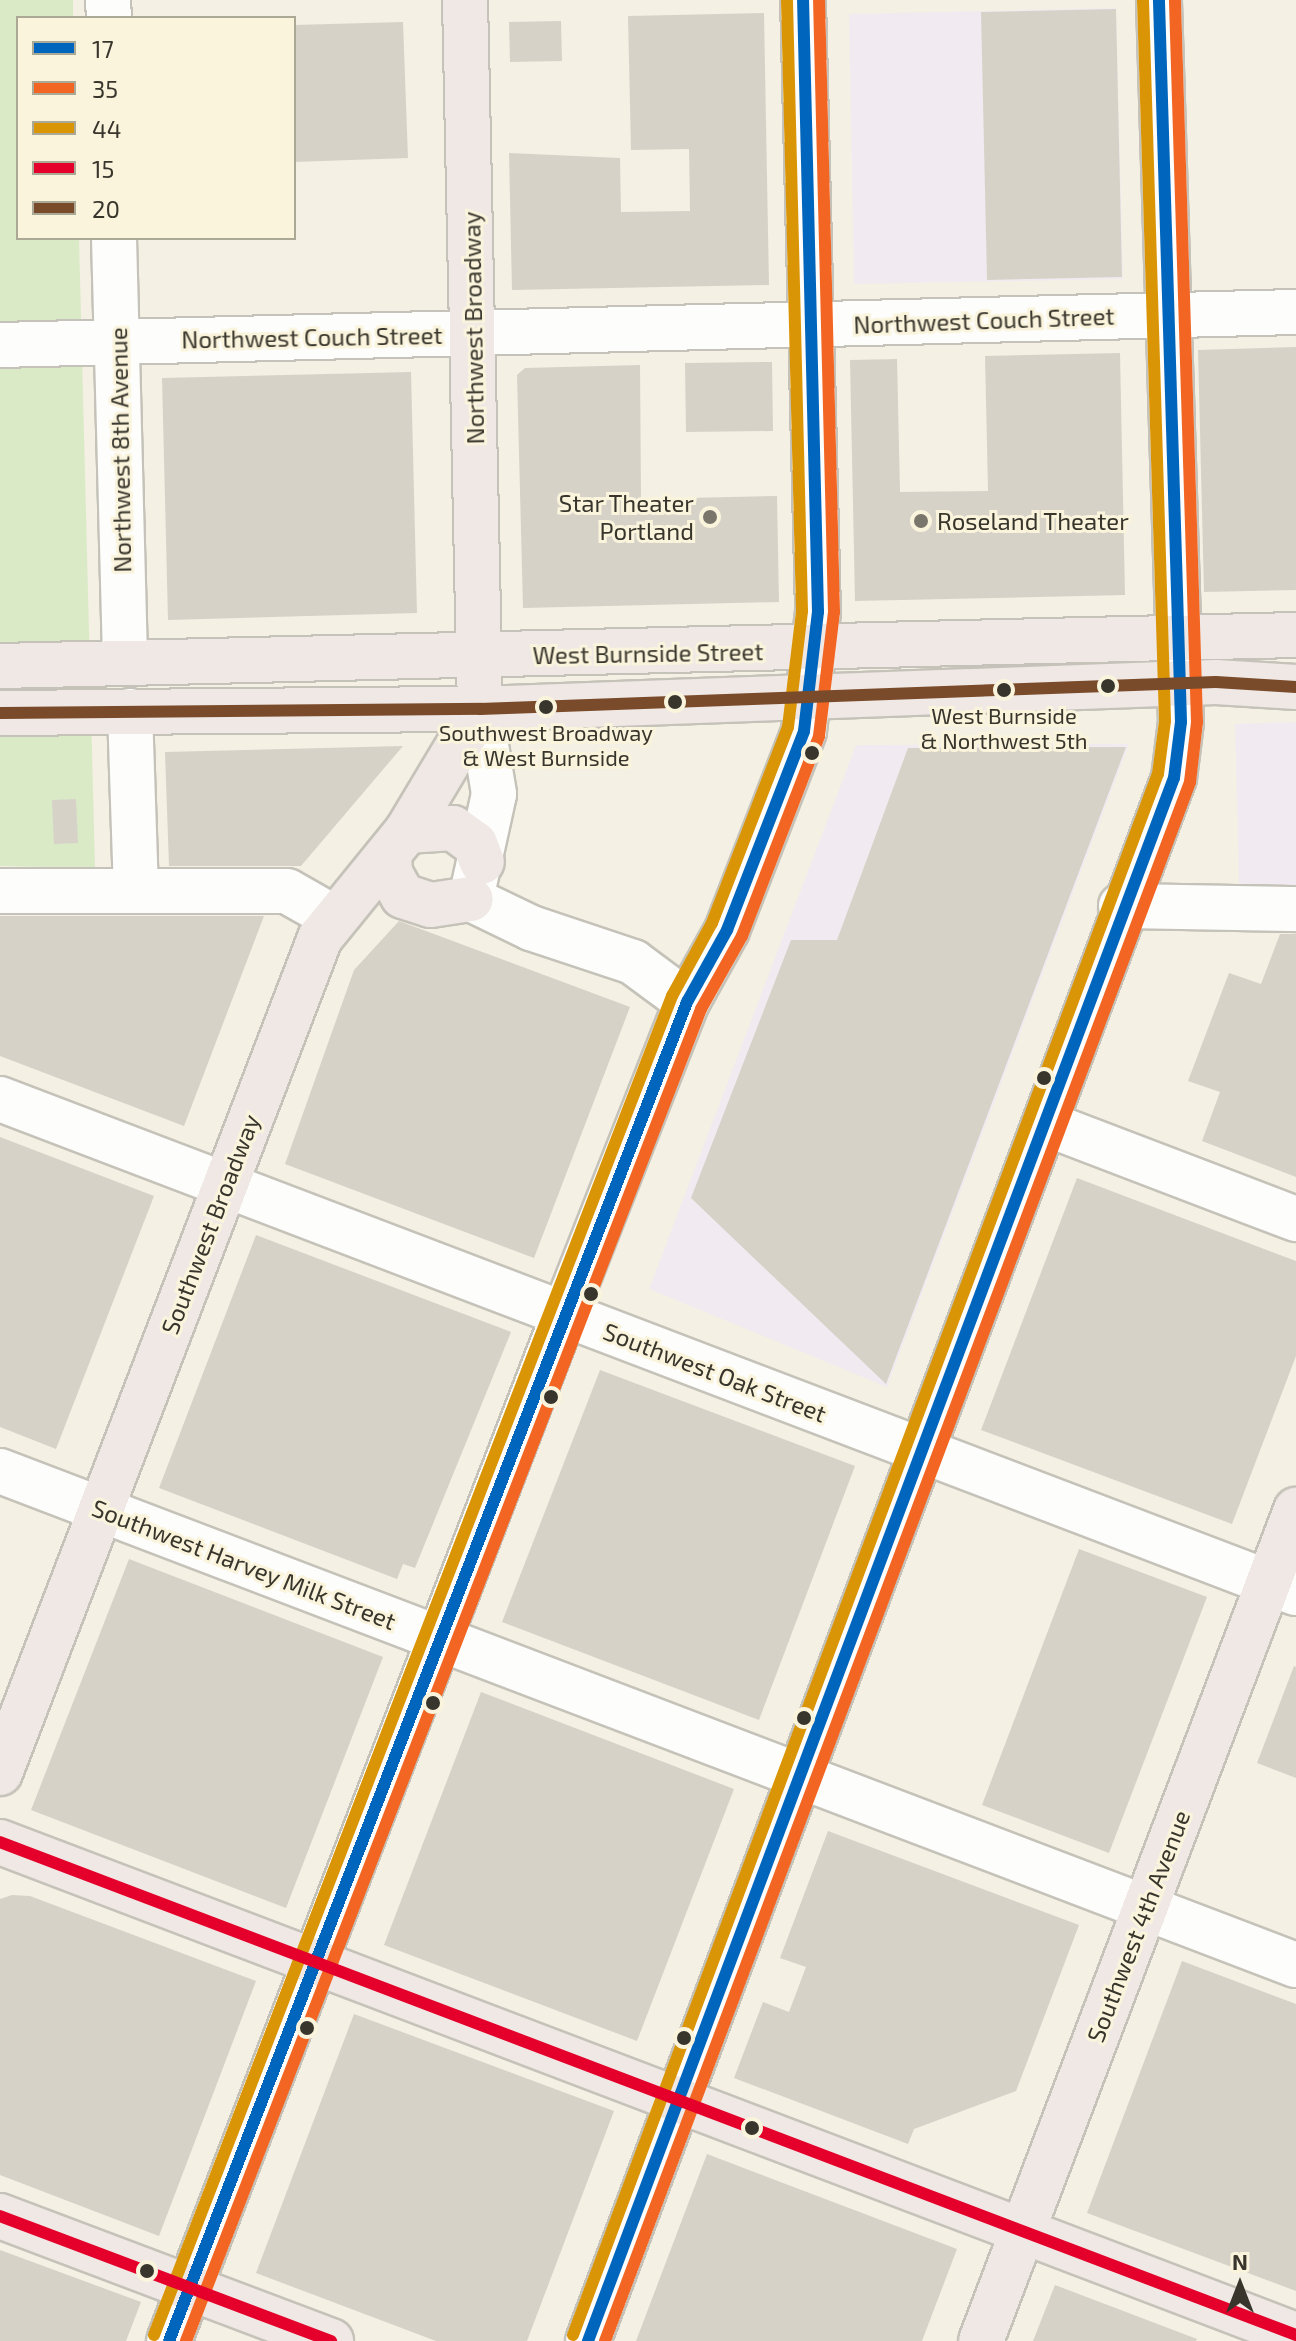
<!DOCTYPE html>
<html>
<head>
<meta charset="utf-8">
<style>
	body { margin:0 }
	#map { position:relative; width:1296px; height:2341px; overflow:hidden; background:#f4f0e3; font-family:"Exo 2",sans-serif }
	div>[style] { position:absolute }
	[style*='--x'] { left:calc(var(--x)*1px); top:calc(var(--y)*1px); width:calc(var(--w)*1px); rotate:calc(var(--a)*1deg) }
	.commercial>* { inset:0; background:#f1eaf0 }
	.green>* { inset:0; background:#daeac7 }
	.building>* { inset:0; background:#d6d2c8 }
	.roads { filter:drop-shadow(2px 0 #c5c2b9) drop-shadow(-2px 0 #c5c2b9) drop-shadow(0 2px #c5c2b9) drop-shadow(0 -2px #c5c2b9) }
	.minor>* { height:44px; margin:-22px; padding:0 22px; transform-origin:22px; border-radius:22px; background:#fdfdfb }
	.major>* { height:44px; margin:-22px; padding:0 22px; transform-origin:22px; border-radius:22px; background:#efe8e5 }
	.bus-1>* { height:12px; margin:-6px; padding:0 6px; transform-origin:6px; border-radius:6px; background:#0065bd }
	.bus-2>* { height:12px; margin:-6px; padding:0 6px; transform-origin:6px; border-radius:6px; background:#f26522 }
	.bus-3>* { height:12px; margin:-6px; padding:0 6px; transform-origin:6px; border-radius:6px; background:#da9507 }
	.bus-4>* { height:12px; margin:-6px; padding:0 6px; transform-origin:6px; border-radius:6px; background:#e4002b }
	.bus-5>* { height:12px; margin:-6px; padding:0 6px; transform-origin:6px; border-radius:6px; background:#7a4b2a }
	.dots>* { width:22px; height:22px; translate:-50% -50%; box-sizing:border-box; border:4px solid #faf4dd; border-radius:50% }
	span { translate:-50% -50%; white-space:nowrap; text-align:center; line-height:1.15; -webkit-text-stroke:6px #faf4dd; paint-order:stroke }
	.bus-label { font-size:22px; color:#38352c }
	.street-label { font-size:24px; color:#38352c }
	.poi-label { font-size:24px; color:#38352c }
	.right { translate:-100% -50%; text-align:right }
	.left { translate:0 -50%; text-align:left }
	.legend { position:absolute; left:16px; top:16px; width:280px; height:224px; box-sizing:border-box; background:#faf4dd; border:2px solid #aca896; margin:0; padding:10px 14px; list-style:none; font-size:24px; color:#38352c }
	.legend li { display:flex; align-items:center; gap:16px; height:40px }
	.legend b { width:40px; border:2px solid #aca896 }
	.north { position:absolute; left:1200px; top:2245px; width:80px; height:80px; -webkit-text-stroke:6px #faf4dd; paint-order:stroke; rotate:0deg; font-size:22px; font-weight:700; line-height:32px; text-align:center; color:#38352c }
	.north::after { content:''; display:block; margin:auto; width:28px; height:36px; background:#38352c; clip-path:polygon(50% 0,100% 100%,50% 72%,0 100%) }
</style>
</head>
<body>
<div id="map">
	<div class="commercial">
		<div style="clip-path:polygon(1116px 8px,1123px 279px,854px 284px,849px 14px)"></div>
		<div style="clip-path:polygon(1296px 722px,1296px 889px,1239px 888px,1235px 724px)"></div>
		<div style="clip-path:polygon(1129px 744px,887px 1387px,649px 1289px,856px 745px)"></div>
	</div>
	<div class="green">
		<div style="clip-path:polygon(0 0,73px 0,73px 18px,18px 18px,18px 238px,79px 238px,95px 868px,0 866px)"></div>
	</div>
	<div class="building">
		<div style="clip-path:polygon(1116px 9px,1122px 277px,987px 280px,981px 12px)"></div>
		<div style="clip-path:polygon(764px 13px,769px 285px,512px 290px,509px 153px,620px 158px,621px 212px,690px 211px,689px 149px,631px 150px,628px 16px)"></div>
		<div style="clip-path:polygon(561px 21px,562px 61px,510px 62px,509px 22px)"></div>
		<div style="clip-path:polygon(403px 22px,408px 158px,294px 162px,294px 25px)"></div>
		<div style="clip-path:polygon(1296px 347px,1296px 590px,1204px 592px,1198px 350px)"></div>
		<div style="clip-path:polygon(1120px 353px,1125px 595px,855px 601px,850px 360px,897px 359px,900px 492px,988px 491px,985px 356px)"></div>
		<div style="clip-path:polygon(772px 362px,773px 431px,686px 432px,685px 363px)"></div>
		<div style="clip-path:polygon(640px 365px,641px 499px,777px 496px,779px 602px,523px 608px,517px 375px,525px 368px)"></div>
		<div style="clip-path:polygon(411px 372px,417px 613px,168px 620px,162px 378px)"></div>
		<div style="clip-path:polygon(403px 746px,301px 866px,169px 866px,165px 752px)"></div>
		<div style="clip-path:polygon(1126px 747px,1060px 922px,886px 1384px,691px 1198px,791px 940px,837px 940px,908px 748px)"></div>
		<div style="clip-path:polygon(76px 799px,78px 843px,54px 844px,52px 800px)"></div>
		<div style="clip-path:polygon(0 916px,264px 916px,184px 1126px,0 1056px)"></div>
		<div style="clip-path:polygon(399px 921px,630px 1007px,534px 1258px,285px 1164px,354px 970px)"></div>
		<div style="clip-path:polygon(1280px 934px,1296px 934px,1296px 1177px,1202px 1141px,1220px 1092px,1188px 1081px,1229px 973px,1261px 984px)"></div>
		<div style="clip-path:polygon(0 1137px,154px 1196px,56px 1449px,0 1427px)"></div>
		<div style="clip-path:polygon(1077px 1178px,1296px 1261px,1296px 1356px,1232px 1524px,981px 1430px)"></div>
		<div style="clip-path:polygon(256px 1235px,511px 1332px,415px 1568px,403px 1564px,397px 1579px,159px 1488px)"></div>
		<div style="clip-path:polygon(600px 1370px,855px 1466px,759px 1720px,502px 1622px)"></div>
		<div style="clip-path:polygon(1079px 1549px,1207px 1597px,1109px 1853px,982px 1805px)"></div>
		<div style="clip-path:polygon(129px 1559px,383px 1657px,286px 1908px,31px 1810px)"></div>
		<div style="clip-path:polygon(1294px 1666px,1296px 1667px,1296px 1778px,1257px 1763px)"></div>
		<div style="clip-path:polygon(481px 1692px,734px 1789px,637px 2041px,384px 1945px)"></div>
		<div style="clip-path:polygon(828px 1831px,1079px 1925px,1016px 2091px,914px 2129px,908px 2144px,734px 2078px,763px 2002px,789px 2012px,806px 1967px,780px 1958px)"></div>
		<div style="clip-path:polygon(12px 1895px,30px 1896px,256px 1981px,159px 2236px,0 2175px,0 1899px)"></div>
		<div style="clip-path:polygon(1182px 1961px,1296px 2004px,1296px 2291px,1087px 2213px)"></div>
		<div style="clip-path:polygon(354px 2014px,614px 2111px,527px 2341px,436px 2341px,256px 2273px)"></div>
		<div style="clip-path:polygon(707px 2154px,957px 2249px,922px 2341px,636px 2341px)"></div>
		<div style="clip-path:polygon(0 2250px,141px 2302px,126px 2341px,0 2341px)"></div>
		<div style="clip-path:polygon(1055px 2285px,1197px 2339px,1196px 2341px,1033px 2341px)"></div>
	</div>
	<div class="roads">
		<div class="minor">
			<div style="--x:108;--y:0;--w:18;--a:87"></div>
			<div style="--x:114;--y:238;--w:424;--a:88.5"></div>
			<div style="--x:0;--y:345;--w:1296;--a:-1.46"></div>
			<div style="--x:480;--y:709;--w:86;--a:80.6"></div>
			<div style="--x:494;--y:794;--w:107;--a:102.4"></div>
			<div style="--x:471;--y:899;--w:67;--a:25.8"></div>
			<div style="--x:531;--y:928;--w:108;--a:18.4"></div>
			<div style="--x:633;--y:962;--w:67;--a:36.5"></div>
			<div style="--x:130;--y:711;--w:177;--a:88.1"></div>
			<div style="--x:0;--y:891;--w:287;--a:0"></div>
			<div style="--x:287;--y:891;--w:53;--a:29.5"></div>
			<div style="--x:1121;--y:906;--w:175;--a:1"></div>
			<div style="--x:0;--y:1099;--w:1387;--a:20.87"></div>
			<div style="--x:1047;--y:1124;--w:267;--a:20.9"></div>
			<div style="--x:0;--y:1471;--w:1387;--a:20.87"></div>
			<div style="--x:169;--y:2341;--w:1100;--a:-68.96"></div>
			<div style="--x:564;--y:1314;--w:335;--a:-68.5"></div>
			<div style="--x:687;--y:1002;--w:82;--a:-60.9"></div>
			<div style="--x:727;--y:930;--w:213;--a:-68.8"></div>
			<div style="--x:804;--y:731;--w:120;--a:-83.3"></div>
			<div style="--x:818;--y:612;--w:612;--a:-91.4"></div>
			<div style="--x:588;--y:2341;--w:1669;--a:-69.45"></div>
			<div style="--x:1174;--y:778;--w:56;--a:-82.9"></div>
			<div style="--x:1181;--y:722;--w:722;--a:-91.75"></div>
		</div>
		<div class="major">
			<div style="--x:0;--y:666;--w:1296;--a:-1.37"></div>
			<div style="--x:0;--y:713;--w:480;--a:-0.5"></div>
			<div style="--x:480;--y:709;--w:736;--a:-2.1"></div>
			<div style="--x:1216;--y:682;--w:80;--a:3.6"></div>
			<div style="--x:407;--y:831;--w:46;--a:-3.7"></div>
			<div style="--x:453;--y:828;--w:27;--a:36"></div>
			<div style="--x:475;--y:844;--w:19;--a:69"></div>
			<div style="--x:389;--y:854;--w:19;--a:87"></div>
			<div style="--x:390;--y:873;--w:26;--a:61"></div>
			<div style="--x:403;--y:896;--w:29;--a:18"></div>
			<div style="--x:431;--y:905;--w:40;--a:-8.5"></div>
			<div style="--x:0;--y:1773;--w:894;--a:-69.03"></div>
			<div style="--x:320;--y:938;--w:138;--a:-50.9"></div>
			<div style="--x:407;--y:831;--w:142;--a:-59.1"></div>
			<div style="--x:480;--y:709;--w:709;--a:-91.21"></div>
			<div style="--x:0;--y:1842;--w:1387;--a:20.83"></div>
			<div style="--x:0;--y:2216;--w:354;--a:20.7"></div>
			<div style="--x:981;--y:2341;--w:889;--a:-69.24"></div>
		</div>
	</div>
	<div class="bus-1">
		<div style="--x:169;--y:2341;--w:1436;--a:-68.85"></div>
		<div style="--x:687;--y:1002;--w:82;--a:-60.9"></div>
		<div style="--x:727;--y:930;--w:213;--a:-68.8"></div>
		<div style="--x:804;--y:731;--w:120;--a:-83.3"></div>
		<div style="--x:818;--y:612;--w:612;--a:-91.4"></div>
		<div style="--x:588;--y:2341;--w:1669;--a:-69.45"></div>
		<div style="--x:1174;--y:778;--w:56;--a:-82.9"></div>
		<div style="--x:1181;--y:722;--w:722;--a:-91.75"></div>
	</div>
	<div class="bus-2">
		<div style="--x:186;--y:2341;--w:1428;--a:-68.86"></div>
		<div style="--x:701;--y:1009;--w:84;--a:-60.7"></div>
		<div style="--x:742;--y:936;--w:214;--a:-68.9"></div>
		<div style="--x:819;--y:736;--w:125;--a:-83.1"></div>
		<div style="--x:834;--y:612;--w:612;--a:-91.4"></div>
		<div style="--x:605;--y:2341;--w:1665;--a:-69.43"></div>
		<div style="--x:1190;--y:782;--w:60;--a:-83.3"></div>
		<div style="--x:1197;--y:722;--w:722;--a:-91.75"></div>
	</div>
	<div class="bus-3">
		<div style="--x:154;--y:2335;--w:1436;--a:-68.85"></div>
		<div style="--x:672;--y:996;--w:83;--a:-61.3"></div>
		<div style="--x:712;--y:923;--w:210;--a:-68.8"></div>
		<div style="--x:788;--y:727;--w:117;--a:-83.1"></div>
		<div style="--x:802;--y:611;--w:611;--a:-91.41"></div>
		<div style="--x:573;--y:2335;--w:1667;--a:-69.46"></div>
		<div style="--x:1158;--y:774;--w:53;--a:-82.5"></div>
		<div style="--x:1165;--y:721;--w:721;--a:-91.75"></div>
	</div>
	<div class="bus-4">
		<div style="--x:0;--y:1842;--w:1387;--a:20.83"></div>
		<div style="--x:0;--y:2216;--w:354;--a:20.7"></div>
	</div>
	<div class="bus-5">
		<div style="--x:0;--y:713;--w:480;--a:-0.5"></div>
		<div style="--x:480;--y:709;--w:736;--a:-2.1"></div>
		<div style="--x:1216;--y:682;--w:80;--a:3.6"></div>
	</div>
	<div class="dots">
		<div style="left:710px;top:517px;background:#7a766c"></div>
		<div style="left:921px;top:521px;background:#7a766c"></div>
		<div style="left:1108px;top:686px;background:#38352c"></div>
		<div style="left:1004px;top:690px;background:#38352c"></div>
		<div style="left:675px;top:702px;background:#38352c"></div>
		<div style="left:546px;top:707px;background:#38352c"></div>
		<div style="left:812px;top:753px;background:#38352c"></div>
		<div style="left:1044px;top:1078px;background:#38352c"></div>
		<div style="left:591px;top:1294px;background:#38352c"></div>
		<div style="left:551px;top:1397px;background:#38352c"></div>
		<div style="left:433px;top:1703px;background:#38352c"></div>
		<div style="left:804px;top:1718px;background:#38352c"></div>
		<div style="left:307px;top:2028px;background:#38352c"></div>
		<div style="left:684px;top:2038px;background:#38352c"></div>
		<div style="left:752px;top:2128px;background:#38352c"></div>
		<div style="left:147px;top:2271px;background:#38352c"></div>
	</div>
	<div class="bus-label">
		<span style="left:1004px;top:728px">West Burnside<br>&amp; Northwest 5th</span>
		<span style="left:546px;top:745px">Southwest Broadway<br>&amp; West Burnside</span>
	</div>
	<div class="street-label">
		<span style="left:984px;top:320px;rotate:-2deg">Northwest Couch Street</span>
		<span style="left:473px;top:328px;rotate:-91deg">Northwest Broadway</span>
		<span style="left:312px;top:337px;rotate:-1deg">Northwest Couch Street</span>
		<span style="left:120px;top:450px;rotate:-91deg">Northwest 8th Avenue</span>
		<span style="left:648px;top:653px;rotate:-1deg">West Burnside Street</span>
		<span style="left:210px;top:1224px;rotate:-69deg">Southwest Broadway</span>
		<span style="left:715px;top:1372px;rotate:21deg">Southwest Oak Street</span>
		<span style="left:244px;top:1564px;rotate:21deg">Southwest Harvey Milk Street</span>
		<span style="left:1138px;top:1926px;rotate:-69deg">Southwest 4th Avenue</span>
	</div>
	<div class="poi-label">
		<span class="right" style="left:694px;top:517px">Star Theater<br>Portland</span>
		<span class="left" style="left:937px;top:521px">Roseland Theater</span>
	</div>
	<ul class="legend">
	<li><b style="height:10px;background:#0065bd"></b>17</li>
	<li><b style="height:10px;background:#f26522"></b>35</li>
	<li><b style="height:10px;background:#da9507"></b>44</li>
	<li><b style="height:10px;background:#e4002b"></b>15</li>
	<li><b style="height:10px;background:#7a4b2a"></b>20</li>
	</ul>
	<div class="north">N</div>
</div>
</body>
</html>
